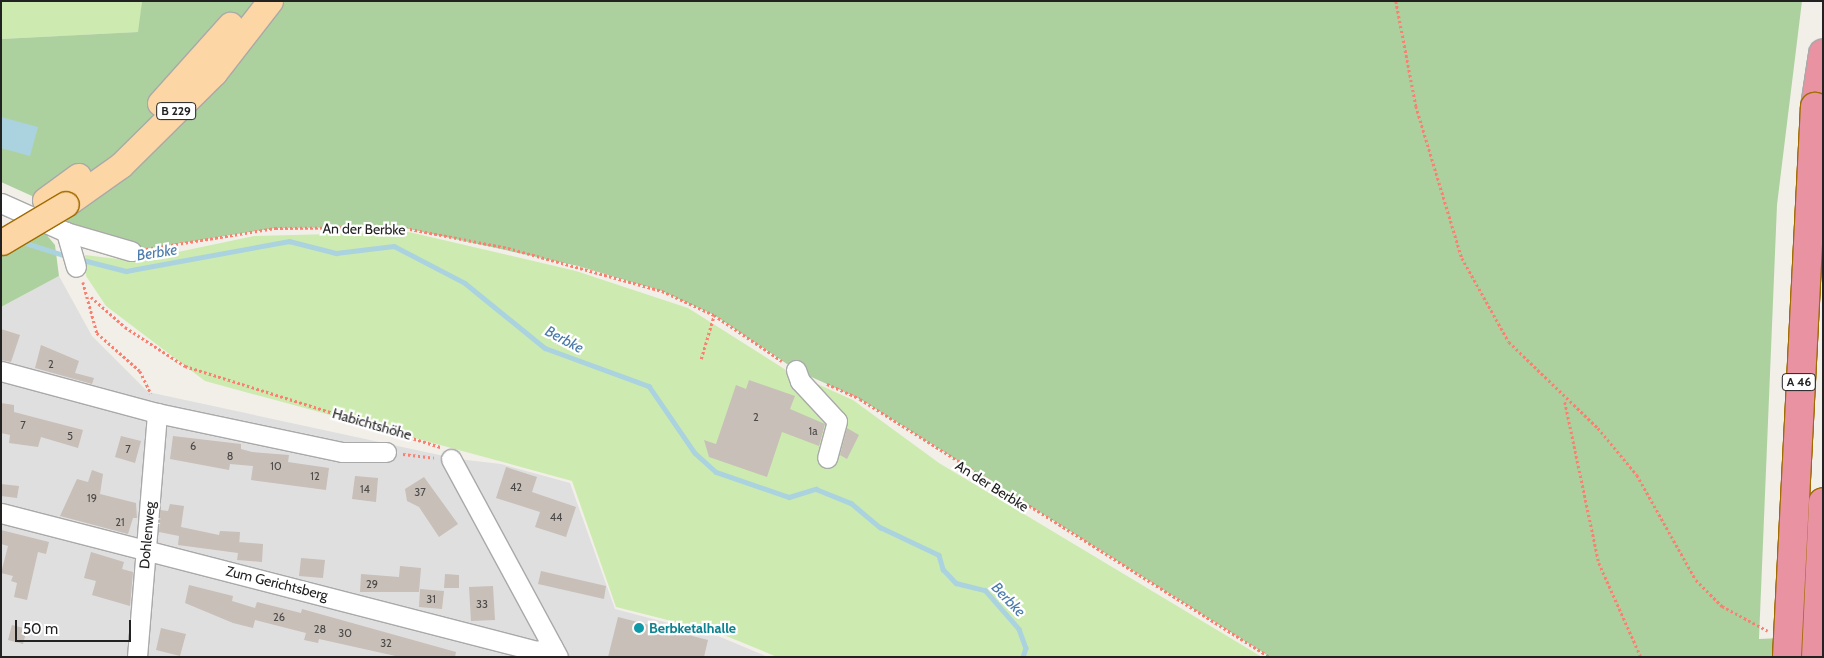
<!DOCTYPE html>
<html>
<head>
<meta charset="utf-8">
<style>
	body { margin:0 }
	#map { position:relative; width:1824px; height:658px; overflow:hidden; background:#f2efe9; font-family:Cabin,sans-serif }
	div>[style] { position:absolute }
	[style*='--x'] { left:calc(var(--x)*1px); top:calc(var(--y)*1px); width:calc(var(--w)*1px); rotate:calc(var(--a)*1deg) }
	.residential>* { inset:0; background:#e0dfdf }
	.grass>* { inset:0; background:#cdebb0 }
	.forest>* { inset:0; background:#add19e }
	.water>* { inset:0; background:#aad3df }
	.stream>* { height:4.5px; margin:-2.25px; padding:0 2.25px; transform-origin:2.25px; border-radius:2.25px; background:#aad3df }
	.building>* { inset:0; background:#c7bfb8 }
	.path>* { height:2.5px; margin-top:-1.25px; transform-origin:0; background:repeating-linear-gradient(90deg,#fa8072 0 2.5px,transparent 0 5px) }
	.roads { filter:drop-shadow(1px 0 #a9a9a9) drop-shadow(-1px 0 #a9a9a9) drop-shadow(0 1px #a9a9a9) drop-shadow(0 -1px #a9a9a9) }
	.minor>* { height:19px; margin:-9.5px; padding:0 9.5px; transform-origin:9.5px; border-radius:9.5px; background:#fff }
	.major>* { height:25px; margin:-12.5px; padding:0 12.5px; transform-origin:12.5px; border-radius:12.5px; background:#fcd6a4 }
	.highway>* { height:28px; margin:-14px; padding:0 14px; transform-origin:14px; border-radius:14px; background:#e892a2 }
	.bridges { filter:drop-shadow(1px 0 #a06b00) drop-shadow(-1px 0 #a06b00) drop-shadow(0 1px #a06b00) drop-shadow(0 -1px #a06b00) }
	.major-bridge>* { height:25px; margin:-12.5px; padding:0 12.5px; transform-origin:12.5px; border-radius:12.5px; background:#fcd6a4 }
	.highway-bridge>* { height:28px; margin:-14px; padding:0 14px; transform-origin:14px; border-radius:14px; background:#e892a2 }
	.dots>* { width:14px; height:14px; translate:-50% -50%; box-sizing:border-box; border:2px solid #fff; border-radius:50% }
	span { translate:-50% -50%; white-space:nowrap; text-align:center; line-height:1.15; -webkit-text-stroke:4.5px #fff; paint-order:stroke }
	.number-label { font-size:11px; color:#4b4948 }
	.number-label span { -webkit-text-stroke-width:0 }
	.shield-label span { padding:1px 4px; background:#fff; border:1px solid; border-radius:4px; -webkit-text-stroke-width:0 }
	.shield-label { font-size:12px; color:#222; font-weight:700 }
	.street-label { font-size:14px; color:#222 }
	.culture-label { font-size:14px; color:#0d838f; font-weight:700 }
	.left { translate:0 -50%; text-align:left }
	.water-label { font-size:15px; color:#4a7aab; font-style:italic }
	.frame { position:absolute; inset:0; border:2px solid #222; pointer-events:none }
	.scale { position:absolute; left:15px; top:620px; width:116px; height:22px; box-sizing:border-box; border:2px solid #222; border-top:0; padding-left:6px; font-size:15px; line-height:18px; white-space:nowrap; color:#222; -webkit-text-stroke:4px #fff; paint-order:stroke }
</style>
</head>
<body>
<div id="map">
	<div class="residential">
		<div style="clip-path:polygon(59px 276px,92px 336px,148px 392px,458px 459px,501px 464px,570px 483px,615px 609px,718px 636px,768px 657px,1px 657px,1px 307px)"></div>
	</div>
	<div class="grass">
		<div style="clip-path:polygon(1px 1px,142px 1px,139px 32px,1px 39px)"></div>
		<div style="clip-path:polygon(409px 232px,576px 271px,688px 308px,786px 370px,853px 400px,939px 463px,1262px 657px,777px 657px,719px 633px,616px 607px,572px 481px,205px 381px,106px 306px,86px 276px,85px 255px,135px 261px,254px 236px)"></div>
	</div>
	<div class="forest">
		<div style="clip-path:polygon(142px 1px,1802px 1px,1777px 205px,1759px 639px,1823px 636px,1823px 657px,1270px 657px,860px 399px,796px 370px,714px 315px,662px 291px,578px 266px,400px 227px,275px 228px,131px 251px,65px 223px,72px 214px,1px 182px,1px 39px,138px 32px)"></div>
		<div style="clip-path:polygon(45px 233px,55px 245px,59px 276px,1px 307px,1px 257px)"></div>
	</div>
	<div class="water">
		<div style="clip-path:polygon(1px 117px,38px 127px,30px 156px,1px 148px)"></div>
	</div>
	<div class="stream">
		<div style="--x:19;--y:241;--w:50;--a:17.4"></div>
		<div style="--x:79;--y:259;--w:49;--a:14.3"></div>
		<div style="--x:126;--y:271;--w:166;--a:-10.4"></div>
		<div style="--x:289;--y:241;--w:49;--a:14.3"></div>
		<div style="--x:336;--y:253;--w:58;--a:-6.9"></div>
		<div style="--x:394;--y:246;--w:80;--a:27.5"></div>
		<div style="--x:465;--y:283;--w:103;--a:39.1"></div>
		<div style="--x:545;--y:348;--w:111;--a:20.1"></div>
		<div style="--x:649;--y:386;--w:81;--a:55.5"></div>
		<div style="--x:695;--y:453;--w:28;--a:42"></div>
		<div style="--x:716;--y:472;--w:77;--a:18.9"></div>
		<div style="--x:789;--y:497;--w:28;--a:-17"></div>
		<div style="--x:816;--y:489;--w:38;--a:22"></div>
		<div style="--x:851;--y:503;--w:38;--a:40"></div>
		<div style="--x:880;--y:527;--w:65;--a:25.4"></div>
		<div style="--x:939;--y:555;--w:15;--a:74"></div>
		<div style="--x:943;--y:569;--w:19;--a:47"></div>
		<div style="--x:956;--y:583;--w:30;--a:14"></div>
		<div style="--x:985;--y:590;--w:52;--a:48.9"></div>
		<div style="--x:1019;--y:629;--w:20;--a:70"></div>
		<div style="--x:1026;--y:648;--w:9;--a:108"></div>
	</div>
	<div class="building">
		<div style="clip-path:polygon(1px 329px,20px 335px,11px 362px,1px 360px)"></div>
		<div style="clip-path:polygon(41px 345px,79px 361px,75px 373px,94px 378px,92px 384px,35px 368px)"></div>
		<div style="clip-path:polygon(749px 380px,795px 396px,790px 409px,825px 424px,819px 446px,782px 432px,767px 477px,709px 457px,704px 440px,716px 444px,736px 385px,746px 389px)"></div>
		<div style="clip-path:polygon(1px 403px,14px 405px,14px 412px,83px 430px,78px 448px,41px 437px,38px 447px,9px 443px,10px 435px,1px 433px)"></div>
		<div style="clip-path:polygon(847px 428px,859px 435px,847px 459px,840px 455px)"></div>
		<div style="clip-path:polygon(121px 436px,141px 441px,135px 463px,115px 457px)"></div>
		<div style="clip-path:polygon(173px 436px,241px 444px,241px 449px,252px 452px,289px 455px,288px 462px,329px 468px,326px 490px,251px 480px,253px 466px,230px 464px,229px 470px,170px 459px)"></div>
		<div style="clip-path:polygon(506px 467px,537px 477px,532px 492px,576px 507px,566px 537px,535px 527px,540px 512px,496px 498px)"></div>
		<div style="clip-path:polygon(92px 470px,103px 474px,100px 494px,136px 503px,137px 518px,133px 518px,128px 534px,60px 516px,77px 479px,88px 482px)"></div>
		<div style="clip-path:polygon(355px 476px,378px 478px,376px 502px,352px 499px)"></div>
		<div style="clip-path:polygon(424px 477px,458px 524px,439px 537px,419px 507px,407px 501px,405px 489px)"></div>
		<div style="clip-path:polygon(1px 484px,19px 486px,17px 498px,1px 496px)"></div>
		<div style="clip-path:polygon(170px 504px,184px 506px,181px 527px,219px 535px,220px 531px,240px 532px,239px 547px,239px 542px,263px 544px,262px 562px,237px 560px,238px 553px,178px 545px,179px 536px,159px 532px,160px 510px,168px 511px)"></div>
		<div style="clip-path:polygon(1px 530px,49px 542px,46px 554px,38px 552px,27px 600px,14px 597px,17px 583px,11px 581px,13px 576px,1px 573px,8px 546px,1px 544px)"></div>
		<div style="clip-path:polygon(91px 552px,124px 562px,122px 569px,133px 572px,130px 606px,92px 595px,96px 581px,84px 578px)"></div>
		<div style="clip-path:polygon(301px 558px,325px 560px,323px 578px,299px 576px)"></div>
		<div style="clip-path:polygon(400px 566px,421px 568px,419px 592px,360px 592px,361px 574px,399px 577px)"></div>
		<div style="clip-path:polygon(541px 571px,606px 586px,604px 599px,538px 584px)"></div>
		<div style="clip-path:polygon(445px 574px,459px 575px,459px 588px,444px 588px)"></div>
		<div style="clip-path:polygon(189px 585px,233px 596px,232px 601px,255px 608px,257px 602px,301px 613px,302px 609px,456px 652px,455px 657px,400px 657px,319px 639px,318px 643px,304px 640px,306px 633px,255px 620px,253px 628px,233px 623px,185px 603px)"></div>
		<div style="clip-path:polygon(493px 586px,495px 620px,471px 621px,469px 587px)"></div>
		<div style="clip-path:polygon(420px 589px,444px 591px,442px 609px,419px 607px)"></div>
		<div style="clip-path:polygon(618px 617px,708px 640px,704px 657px,608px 657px)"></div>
		<div style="clip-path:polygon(12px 625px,27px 629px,23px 644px,8px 640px)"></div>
		<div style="clip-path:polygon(161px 628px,186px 634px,180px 656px,156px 650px)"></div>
	</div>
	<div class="path">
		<div style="--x:1396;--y:1;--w:107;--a:79.2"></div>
		<div style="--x:1416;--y:106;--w:159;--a:73.2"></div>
		<div style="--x:1462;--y:258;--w:96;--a:60.8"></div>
		<div style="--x:1509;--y:342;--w:124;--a:44"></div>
		<div style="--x:1598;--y:428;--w:61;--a:50.3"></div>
		<div style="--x:1637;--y:475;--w:120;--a:60.7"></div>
		<div style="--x:1696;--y:580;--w:37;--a:45"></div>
		<div style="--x:1722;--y:606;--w:52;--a:28.5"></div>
		<div style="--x:146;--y:249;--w:131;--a:-9.2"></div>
		<div style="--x:275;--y:228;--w:125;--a:-0.5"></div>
		<div style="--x:400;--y:227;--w:110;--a:11"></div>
		<div style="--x:508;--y:248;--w:160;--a:15.6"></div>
		<div style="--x:662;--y:291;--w:57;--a:24.8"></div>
		<div style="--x:714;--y:315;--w:82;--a:34.1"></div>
		<div style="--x:83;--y:282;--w:53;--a:74.6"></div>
		<div style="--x:97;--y:333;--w:57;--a:41.5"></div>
		<div style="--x:140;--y:371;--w:25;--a:64"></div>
		<div style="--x:91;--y:297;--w:45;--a:41.4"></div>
		<div style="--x:125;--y:327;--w:72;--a:33"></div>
		<div style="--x:185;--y:366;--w:268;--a:17.6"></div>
		<div style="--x:701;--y:359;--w:46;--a:-73.5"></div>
		<div style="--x:827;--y:384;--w:36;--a:24"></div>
		<div style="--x:860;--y:399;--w:484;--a:32.2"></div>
		<div style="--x:1565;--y:402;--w:165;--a:78.1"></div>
		<div style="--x:1599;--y:563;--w:103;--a:65.9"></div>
		<div style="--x:403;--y:454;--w:31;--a:7"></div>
	</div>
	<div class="roads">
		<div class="minor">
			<div style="--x:1;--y:203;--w:71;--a:24"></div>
			<div style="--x:66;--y:232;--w:68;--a:16.3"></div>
			<div style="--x:66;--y:232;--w:36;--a:74"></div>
			<div style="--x:796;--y:370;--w:12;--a:70"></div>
			<div style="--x:800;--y:381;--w:54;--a:47.2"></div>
			<div style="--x:837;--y:421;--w:38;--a:105"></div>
			<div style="--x:1;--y:371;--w:162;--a:15.1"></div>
			<div style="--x:157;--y:413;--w:189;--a:11.9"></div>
			<div style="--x:342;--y:452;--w:44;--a:0"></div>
			<div style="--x:451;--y:459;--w:225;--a:61.6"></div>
			<div style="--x:1;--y:513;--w:553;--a:14.44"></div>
			<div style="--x:537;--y:651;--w:16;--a:-15"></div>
			<div style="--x:137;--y:657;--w:245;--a:-85.3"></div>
		</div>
		<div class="major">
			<div style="--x:160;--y:103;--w:105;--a:-48.1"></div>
			<div style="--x:45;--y:200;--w:41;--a:-36"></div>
			<div style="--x:66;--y:204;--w:67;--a:-35.3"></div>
			<div style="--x:121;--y:165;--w:131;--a:-44.7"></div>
			<div style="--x:214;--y:73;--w:91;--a:-52.1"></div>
		</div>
		<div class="highway">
			<div style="--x:1815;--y:107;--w:54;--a:-81.4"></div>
		</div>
	</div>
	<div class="bridges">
		<div class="major-bridge">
			<div style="--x:2;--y:242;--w:74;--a:-30.7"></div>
		</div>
		<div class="highway-bridge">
			<div style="--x:1787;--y:657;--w:551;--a:-87.09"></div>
			<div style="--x:1816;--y:657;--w:155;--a:-87.4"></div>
		</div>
	</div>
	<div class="dots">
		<div style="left:639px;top:628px;background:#0f9aa8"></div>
	</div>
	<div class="number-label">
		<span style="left:51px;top:364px">2</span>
		<span style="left:756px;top:417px">2</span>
		<span style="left:23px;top:425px">7</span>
		<span style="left:813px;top:431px">1a</span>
		<span style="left:70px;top:436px">5</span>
		<span style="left:193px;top:446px">6</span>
		<span style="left:128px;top:449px">7</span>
		<span style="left:230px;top:456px">8</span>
		<span style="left:276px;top:466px">10</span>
		<span style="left:315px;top:476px">12</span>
		<span style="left:516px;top:487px">42</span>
		<span style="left:365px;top:489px">14</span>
		<span style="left:420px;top:492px">37</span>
		<span style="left:92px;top:498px">19</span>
		<span style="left:556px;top:517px">44</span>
		<span style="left:120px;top:522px">21</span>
		<span style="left:372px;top:584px">29</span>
		<span style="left:431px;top:599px">31</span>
		<span style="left:482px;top:604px">33</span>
		<span style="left:279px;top:617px">26</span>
		<span style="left:320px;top:629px">28</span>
		<span style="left:345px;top:633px">30</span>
		<span style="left:386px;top:643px">32</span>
	</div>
	<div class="shield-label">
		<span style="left:176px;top:111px">B 229</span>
		<span style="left:1799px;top:382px">A 46</span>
	</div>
	<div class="street-label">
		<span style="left:364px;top:229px;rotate:1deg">An der Berbke</span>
		<span style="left:372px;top:424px;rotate:16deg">Habichtshöhe</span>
		<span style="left:992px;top:486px;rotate:32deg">An der Berbke</span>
		<span style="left:147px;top:535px;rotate:-85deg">Dohlenweg</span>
		<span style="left:277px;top:583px;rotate:14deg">Zum Gerichtsberg</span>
	</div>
	<div class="culture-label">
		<span class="left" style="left:649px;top:628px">Berbketalhalle</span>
	</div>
	<div class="water-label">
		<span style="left:157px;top:253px;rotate:-9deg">Berbke</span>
		<span style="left:564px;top:340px;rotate:28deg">Berbke</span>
		<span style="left:1008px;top:600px;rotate:46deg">Berbke</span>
	</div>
	<div class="frame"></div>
	<div class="scale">50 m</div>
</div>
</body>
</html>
